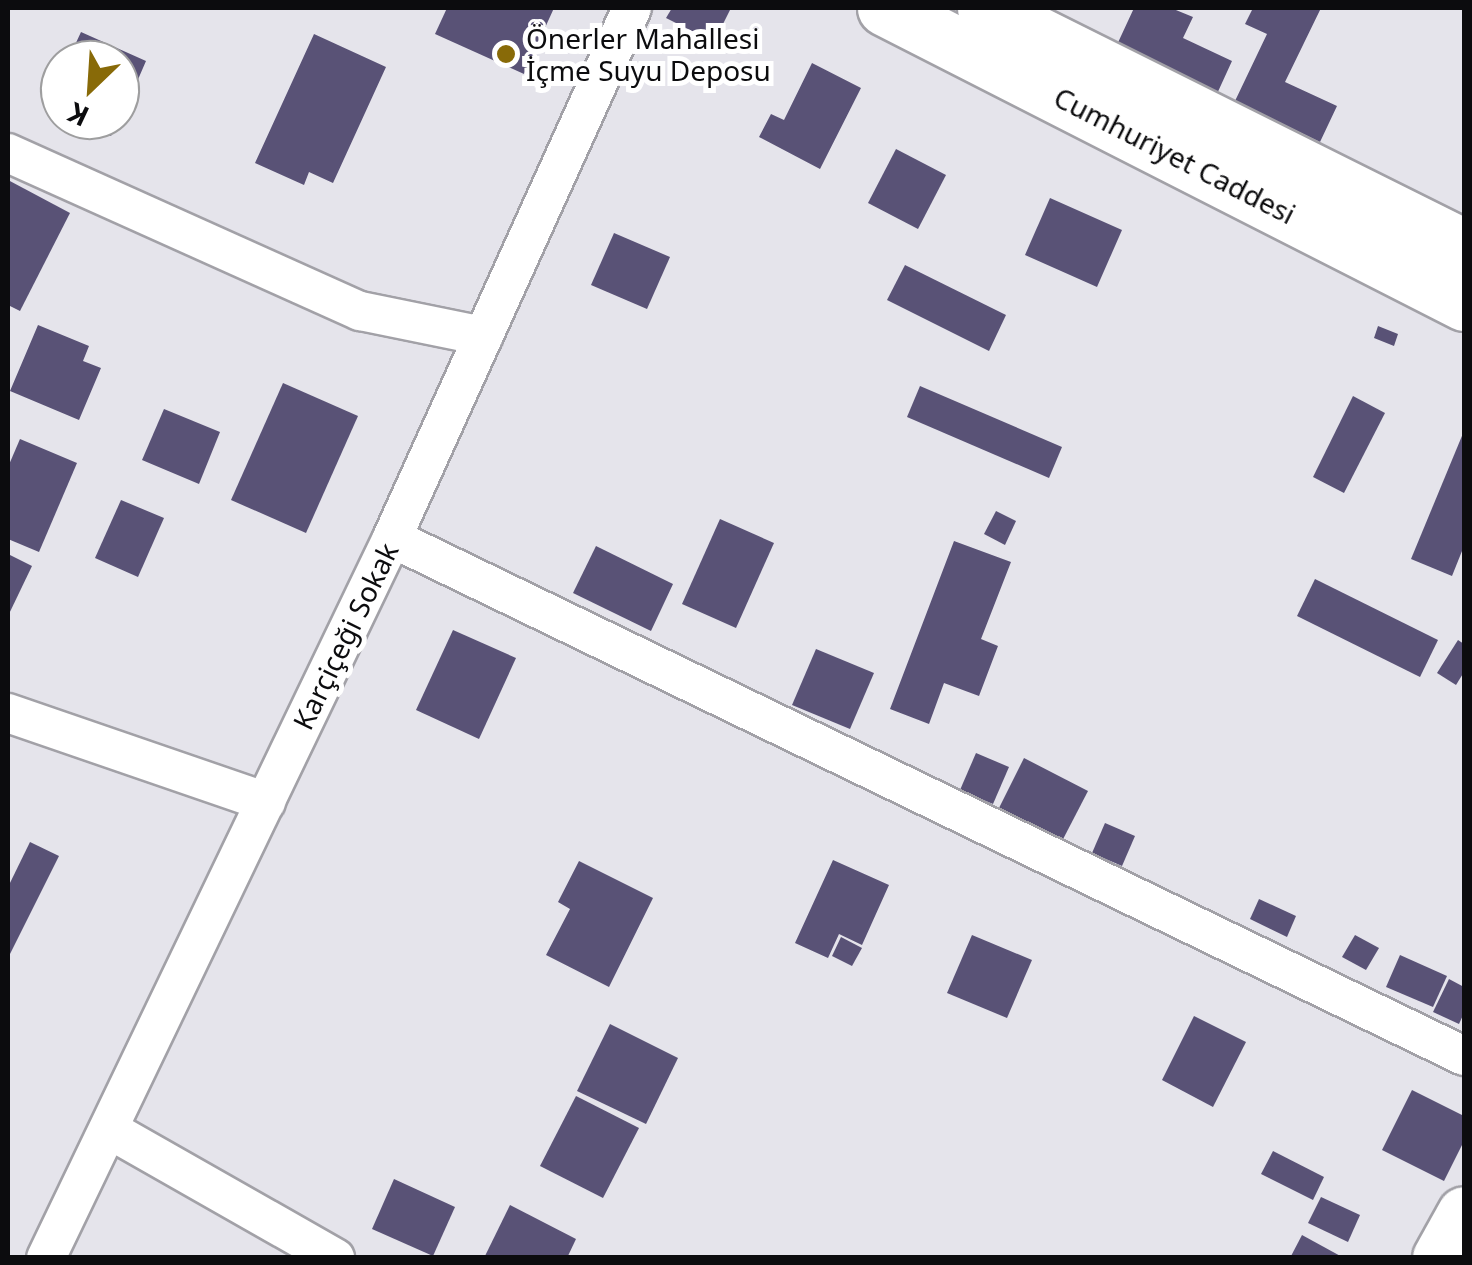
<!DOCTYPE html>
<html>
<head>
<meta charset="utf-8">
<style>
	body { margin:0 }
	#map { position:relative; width:1472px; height:1265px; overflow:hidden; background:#e5e4eb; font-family:"Noto Sans",sans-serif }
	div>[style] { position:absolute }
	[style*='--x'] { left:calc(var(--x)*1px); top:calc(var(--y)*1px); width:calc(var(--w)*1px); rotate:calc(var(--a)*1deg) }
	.building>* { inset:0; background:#595276 }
	.roads { filter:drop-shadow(2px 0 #a2a1a7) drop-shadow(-2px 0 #a2a1a7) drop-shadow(0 2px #a2a1a7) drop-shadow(0 -2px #a2a1a7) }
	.minor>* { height:38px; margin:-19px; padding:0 19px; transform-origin:19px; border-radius:19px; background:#fff }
	.secondary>* { height:52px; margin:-26px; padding:0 26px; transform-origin:26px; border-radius:26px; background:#fff }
	.primary>* { height:55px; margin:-27.5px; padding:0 27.5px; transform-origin:27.5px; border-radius:27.5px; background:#fff }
	.dots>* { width:28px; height:28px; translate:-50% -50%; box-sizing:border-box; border:5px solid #fff; border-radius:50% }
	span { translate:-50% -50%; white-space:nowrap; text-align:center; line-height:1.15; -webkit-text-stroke:10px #fff; paint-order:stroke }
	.poi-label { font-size:28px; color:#0c0c0e }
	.left { translate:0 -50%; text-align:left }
	.street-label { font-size:28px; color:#0c0c0e }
	.frame { position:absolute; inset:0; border:10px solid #0c0c0e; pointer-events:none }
	.north { position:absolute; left:40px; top:40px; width:100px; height:100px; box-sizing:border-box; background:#fff; border:2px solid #9e9e9f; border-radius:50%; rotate:205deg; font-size:28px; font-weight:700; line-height:40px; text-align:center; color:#0c0c0e }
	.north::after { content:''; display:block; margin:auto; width:35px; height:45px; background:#886a08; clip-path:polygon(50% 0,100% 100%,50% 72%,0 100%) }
</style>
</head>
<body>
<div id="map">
	<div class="building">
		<div style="clip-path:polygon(447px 8px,554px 8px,524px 74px,435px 34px)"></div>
		<div style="clip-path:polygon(672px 8px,731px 8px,714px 42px,666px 18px)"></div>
		<div style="clip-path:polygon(1134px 8px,1171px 8px,1193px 17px,1183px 38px,1232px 61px,1216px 96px,1115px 49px)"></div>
		<div style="clip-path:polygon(1253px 8px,1321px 8px,1285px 82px,1337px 106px,1320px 142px,1235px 101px,1267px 34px,1245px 24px)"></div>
		<div style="clip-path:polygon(81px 32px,146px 61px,120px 121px,120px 60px,68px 60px)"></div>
		<div style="clip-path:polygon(314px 34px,386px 67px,333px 183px,309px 172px,304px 185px,255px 163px)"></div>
		<div style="clip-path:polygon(812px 63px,861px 88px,820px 169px,759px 137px,771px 114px,784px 120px)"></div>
		<div style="clip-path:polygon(60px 88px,60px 111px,51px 107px)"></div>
		<div style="clip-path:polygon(78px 120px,118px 120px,111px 136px)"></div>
		<div style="clip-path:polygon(896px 149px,946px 175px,918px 229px,868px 203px)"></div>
		<div style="clip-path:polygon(8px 180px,70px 213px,20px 311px,8px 305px)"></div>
		<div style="clip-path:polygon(1050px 198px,1122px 230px,1097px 287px,1025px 255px)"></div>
		<div style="clip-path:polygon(614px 233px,670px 257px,647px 309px,591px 285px)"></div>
		<div style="clip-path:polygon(905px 265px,1006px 315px,989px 351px,887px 300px)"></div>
		<div style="clip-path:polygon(38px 325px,89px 346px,83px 361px,101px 368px,79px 420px,10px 391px)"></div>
		<div style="clip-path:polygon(1378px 326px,1398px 334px,1394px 346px,1374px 338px)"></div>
		<div style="clip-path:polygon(283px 383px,358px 416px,306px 533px,231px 500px)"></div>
		<div style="clip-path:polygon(920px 386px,1062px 447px,1049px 478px,907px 417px)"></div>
		<div style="clip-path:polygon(1353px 396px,1385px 413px,1344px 493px,1313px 477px)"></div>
		<div style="clip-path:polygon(164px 409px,220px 432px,199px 484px,142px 460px)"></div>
		<div style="clip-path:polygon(1464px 431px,1464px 546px,1452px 576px,1411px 559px)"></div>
		<div style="clip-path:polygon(20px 439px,77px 463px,39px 552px,8px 539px,8px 467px)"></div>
		<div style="clip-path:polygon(121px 500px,164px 518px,138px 577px,95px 558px)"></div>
		<div style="clip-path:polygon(996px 511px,1016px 521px,1005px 545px,984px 534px)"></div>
		<div style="clip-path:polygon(720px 519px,774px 543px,736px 628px,682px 604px)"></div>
		<div style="clip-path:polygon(954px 541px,1011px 562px,981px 639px,998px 646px,979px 696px,944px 683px,929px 724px,890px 709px)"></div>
		<div style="clip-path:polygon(596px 546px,673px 584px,651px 631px,573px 593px)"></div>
		<div style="clip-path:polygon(8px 554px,32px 566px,8px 616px)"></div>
		<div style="clip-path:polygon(1315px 579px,1438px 640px,1420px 677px,1297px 616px)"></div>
		<div style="clip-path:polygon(453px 630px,516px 658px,479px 739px,416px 710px)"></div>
		<div style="clip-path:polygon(1458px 640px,1464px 644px,1464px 672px,1456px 685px,1437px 673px)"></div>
		<div style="clip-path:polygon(816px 649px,874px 673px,850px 729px,792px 705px)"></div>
		<div style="clip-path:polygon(976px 753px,1009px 767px,993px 804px,960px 790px)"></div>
		<div style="clip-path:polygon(1024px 758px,1088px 791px,1060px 845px,997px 812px)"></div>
		<div style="clip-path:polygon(1105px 823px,1135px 836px,1122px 866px,1092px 853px)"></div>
		<div style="clip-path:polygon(30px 842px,59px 856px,8px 958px,8px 887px)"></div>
		<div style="clip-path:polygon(833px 860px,889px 885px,862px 945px,839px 934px,828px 958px,795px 943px)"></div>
		<div style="clip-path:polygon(579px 861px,653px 898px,609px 987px,546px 955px,570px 909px,558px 902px)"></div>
		<div style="clip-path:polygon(1259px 899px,1296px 916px,1287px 937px,1250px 919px)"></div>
		<div style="clip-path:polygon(972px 935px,1032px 960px,1007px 1018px,947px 993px)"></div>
		<div style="clip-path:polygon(1355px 935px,1379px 948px,1366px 970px,1342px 957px)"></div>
		<div style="clip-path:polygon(841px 937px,862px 948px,852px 966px,832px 956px)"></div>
		<div style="clip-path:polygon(1400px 955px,1447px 976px,1433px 1007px,1386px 987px)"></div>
		<div style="clip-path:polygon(1449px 979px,1464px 987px,1464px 1013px,1459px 1024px,1433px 1012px)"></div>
		<div style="clip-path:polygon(1194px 1016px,1246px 1042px,1213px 1107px,1162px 1080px)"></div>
		<div style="clip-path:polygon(610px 1024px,678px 1058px,646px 1124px,577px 1091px)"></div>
		<div style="clip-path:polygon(1412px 1090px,1464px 1116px,1464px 1141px,1444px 1181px,1382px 1150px)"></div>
		<div style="clip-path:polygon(576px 1096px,639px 1128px,603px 1198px,540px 1166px)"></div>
		<div style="clip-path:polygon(1273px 1151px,1324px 1177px,1313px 1200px,1261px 1174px)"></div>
		<div style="clip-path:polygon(394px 1179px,455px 1207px,433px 1256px,372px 1229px)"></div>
		<div style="clip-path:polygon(1321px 1197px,1360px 1215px,1348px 1242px,1308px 1223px)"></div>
		<div style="clip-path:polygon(510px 1205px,576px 1239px,567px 1258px,484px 1258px)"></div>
		<div style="clip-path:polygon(1302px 1235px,1344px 1258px,1290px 1258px)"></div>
	</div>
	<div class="roads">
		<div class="minor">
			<div style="--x:8;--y:153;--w:386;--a:24.2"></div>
			<div style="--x:360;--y:311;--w:126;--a:11.5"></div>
			<div style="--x:392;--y:538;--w:1191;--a:25.79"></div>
			<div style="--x:8;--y:713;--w:273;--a:19"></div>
			<div style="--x:110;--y:1130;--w:259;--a:29.6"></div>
			<div style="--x:46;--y:1258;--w:799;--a:-64.33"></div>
			<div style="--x:392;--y:538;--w:582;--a:-65.64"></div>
		</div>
		<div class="secondary">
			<div style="--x:1439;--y:1258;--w:51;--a:-60.9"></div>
		</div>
		<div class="primary">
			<div style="--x:885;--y:8;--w:650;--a:27"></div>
			<div style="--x:985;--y:8;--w:535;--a:26.52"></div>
		</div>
	</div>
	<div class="dots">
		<div style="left:506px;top:54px;background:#886a08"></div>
	</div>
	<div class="poi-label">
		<span class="left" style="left:526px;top:54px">Önerler Mahallesi<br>İçme Suyu Deposu</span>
	</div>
	<div class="street-label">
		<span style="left:1175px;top:155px;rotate:27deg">Cumhuriyet Caddesi</span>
		<span style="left:345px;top:636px;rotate:-64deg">Karçiçeği Sokak</span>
	</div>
	<div class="frame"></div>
	<div class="north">K</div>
</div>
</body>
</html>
